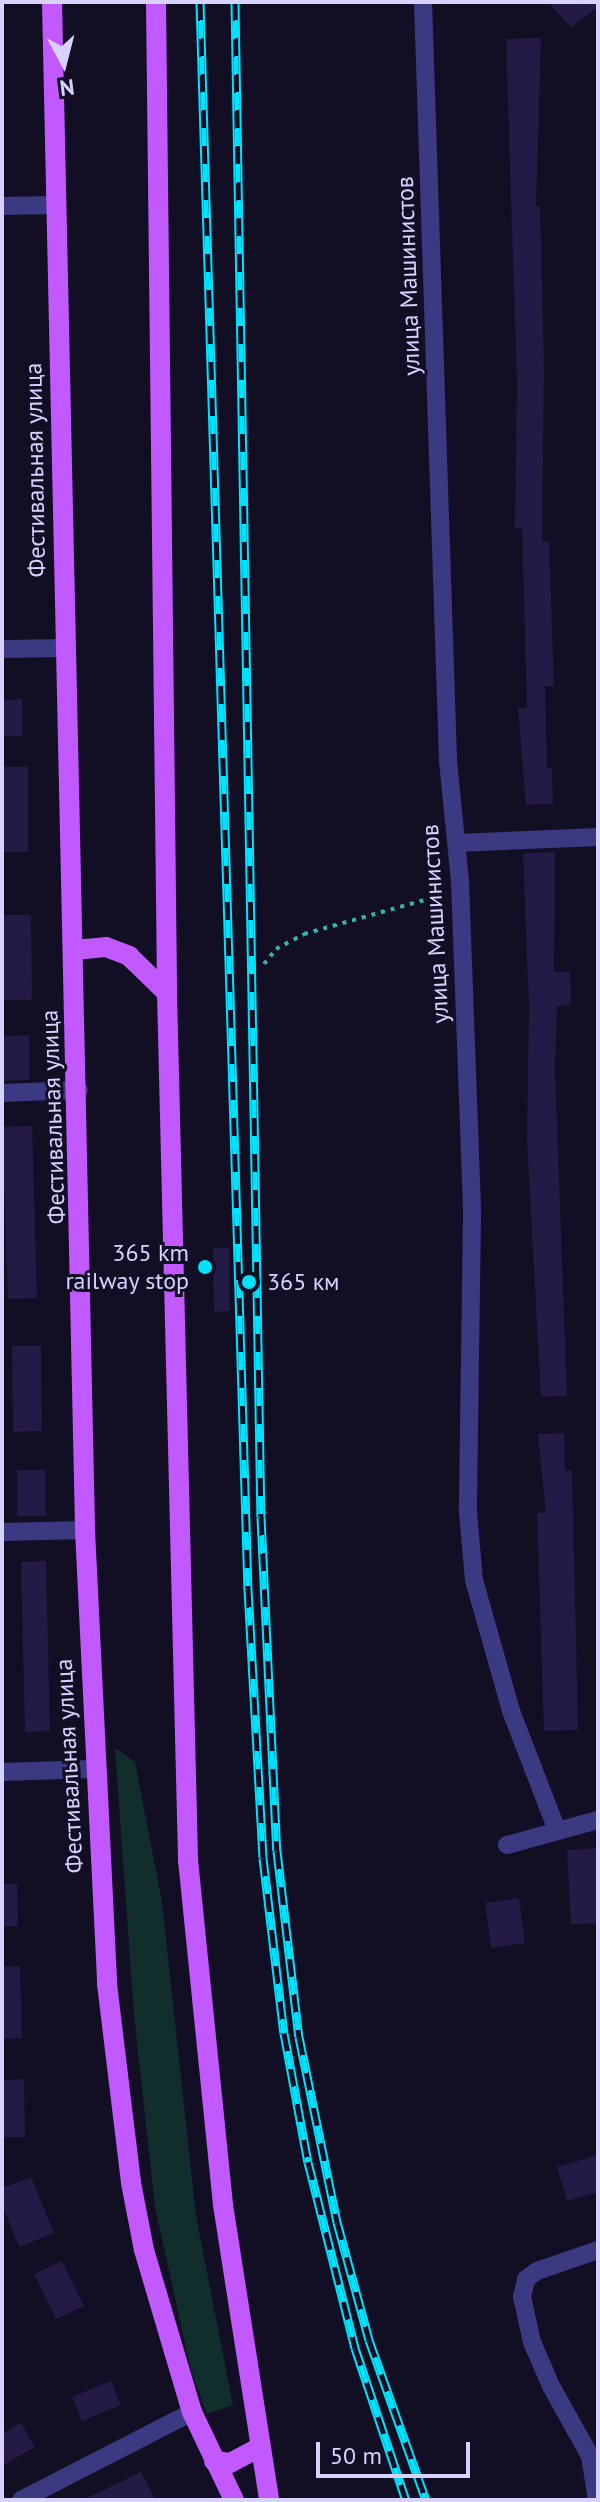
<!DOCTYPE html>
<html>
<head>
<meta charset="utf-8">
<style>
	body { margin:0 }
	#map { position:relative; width:600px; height:2502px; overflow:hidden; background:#120e24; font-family:"PT Sans",sans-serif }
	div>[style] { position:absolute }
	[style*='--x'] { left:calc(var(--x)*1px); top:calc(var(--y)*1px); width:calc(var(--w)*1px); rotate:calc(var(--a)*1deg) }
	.green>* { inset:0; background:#112e2d }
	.building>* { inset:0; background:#231a45 }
	.path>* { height:4px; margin-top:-2px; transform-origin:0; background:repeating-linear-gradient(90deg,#2eb6ae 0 4px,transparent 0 10px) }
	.minor>* { height:18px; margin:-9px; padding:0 9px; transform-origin:9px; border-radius:9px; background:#3c3983 }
	.primary>* { height:20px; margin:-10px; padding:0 10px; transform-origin:10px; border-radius:10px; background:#c159ff }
	.rail>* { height:9px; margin-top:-4.5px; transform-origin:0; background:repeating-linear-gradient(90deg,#120e24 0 18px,#00e2fd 0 36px); box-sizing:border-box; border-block:2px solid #00e2fd }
	.dots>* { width:22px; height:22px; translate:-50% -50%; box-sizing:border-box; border:4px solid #120e24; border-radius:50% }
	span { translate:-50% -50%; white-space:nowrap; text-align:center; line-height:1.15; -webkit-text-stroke:6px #120e24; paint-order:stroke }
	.street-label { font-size:24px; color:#d7d2ff }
	.poi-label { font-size:24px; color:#d7d2ff }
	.right { translate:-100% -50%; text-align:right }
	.left { translate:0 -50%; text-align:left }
	.frame { position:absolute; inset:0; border:4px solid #d7d2ff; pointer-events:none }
	.north { position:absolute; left:24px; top:24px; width:80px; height:80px; -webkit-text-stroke:6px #120e24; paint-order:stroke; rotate:173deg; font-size:22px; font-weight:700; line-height:32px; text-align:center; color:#d7d2ff }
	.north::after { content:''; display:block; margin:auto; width:28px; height:36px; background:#d7d2ff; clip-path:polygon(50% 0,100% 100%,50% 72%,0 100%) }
	.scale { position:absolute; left:316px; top:2442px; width:154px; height:36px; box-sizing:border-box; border:4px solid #d7d2ff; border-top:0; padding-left:10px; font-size:24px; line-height:28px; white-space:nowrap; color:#d7d2ff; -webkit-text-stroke:6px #120e24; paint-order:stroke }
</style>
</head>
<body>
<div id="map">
	<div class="green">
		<div style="clip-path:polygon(115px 1748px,135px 1762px,162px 1902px,196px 2216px,233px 2405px,207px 2414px,191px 2370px,155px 2207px,134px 2015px)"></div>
	</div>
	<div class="building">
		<div style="clip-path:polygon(548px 2px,598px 2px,598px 7px,571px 27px)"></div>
		<div style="clip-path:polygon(541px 38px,536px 206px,540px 206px,544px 363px,542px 542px,549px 542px,554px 686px,545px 686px,547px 768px,552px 768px,553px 804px,526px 805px,518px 708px,527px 708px,522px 528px,515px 528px,517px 383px,506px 39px)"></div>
		<div style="clip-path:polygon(22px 699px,22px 736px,2px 736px,2px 700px)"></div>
		<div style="clip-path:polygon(2px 767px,28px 767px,28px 852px,2px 852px)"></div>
		<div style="clip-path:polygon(555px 852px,554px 972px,570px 972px,571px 1005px,557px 1006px,555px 1069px,567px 1396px,541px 1397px,527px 1141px,529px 1006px,523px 853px)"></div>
		<div style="clip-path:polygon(2px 915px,31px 915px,32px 1000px,2px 1000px)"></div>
		<div style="clip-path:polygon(29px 1035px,29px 1080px,2px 1081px,2px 1036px)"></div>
		<div style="clip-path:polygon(32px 1126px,37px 1298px,8px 1299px,2px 1127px)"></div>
		<div style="clip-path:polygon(213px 1248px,229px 1248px,230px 1311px,214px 1312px)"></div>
		<div style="clip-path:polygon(12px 1346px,41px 1346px,42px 1431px,13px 1432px)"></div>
		<div style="clip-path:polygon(564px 1433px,565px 1471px,572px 1470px,578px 1730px,544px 1731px,537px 1513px,546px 1513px,538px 1434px)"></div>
		<div style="clip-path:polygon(17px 1470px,45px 1470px,46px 1516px,17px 1516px)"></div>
		<div style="clip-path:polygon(46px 1561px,50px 1731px,25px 1732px,21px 1562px)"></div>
		<div style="clip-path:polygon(598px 1848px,598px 1923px,571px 1924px,567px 1850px)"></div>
		<div style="clip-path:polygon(2px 1884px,17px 1884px,18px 1926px,2px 1926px)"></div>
		<div style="clip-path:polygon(519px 1898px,525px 1943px,491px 1948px,485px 1903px)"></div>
		<div style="clip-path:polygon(20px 1966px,22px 2038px,2px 2039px,2px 1967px)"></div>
		<div style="clip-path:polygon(24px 2079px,25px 2137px,2px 2137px,2px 2080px)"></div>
		<div style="clip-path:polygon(598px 2155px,598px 2192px,567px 2201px,557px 2167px)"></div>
		<div style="clip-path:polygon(31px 2177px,54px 2233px,19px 2247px,2px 2205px,2px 2188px)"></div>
		<div style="clip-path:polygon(62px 2261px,84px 2306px,56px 2319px,34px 2274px)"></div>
		<div style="clip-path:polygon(111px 2381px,121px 2405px,82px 2421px,72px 2397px)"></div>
		<div style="clip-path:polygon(21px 2423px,35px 2447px,2px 2466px,2px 2434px)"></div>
		<div style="clip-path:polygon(141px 2472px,155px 2500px,83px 2500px)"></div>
	</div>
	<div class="path">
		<div style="--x:264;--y:964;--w:19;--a:-51"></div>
		<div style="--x:276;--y:949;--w:32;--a:-28"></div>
		<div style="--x:304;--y:934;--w:143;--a:-15.8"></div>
	</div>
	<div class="minor">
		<div style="--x:423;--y:2;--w:759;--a:88.11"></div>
		<div style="--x:448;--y:761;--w:121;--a:84.3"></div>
		<div style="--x:460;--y:881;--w:334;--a:87.9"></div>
		<div style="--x:472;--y:1215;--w:297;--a:90.8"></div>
		<div style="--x:468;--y:1512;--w:68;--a:85"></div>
		<div style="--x:474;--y:1580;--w:136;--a:74.2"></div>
		<div style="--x:511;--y:1711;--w:128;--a:68.9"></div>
		<div style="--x:2;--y:206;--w:54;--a:-1.1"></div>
		<div style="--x:2;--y:649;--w:62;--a:-0.9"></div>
		<div style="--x:457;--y:843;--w:141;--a:-2.4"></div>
		<div style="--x:2;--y:1093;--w:77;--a:-2.2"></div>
		<div style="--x:2;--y:1532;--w:83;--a:-1.4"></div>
		<div style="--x:2;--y:1772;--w:91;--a:-1.9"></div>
		<div style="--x:507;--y:1845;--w:94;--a:-15.4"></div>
		<div style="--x:21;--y:2500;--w:192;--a:-27.2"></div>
		<div style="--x:597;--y:2500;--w:45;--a:-99"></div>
		<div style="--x:590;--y:2456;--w:80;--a:-119.1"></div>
		<div style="--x:551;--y:2386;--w:48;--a:-113.4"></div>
		<div style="--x:532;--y:2342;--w:46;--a:-102.5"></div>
		<div style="--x:522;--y:2297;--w:18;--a:-77"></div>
		<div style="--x:526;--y:2279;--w:14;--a:-36"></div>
		<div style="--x:537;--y:2271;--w:65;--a:-19"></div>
	</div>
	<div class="primary">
		<div style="--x:52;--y:2;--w:1528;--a:88.76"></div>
		<div style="--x:85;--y:1530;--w:455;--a:87.2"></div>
		<div style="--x:107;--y:1984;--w:200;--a:83.1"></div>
		<div style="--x:131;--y:2183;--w:68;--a:79"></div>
		<div style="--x:144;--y:2250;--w:169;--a:73.5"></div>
		<div style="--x:192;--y:2412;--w:98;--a:64.5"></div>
		<div style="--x:156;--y:2;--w:991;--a:89.36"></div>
		<div style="--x:167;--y:993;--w:867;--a:88.61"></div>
		<div style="--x:188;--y:1860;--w:347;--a:84.2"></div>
		<div style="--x:223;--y:2205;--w:299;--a:81.1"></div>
		<div style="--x:73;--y:950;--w:33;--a:-5"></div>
		<div style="--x:106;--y:947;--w:25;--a:21"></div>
		<div style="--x:129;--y:956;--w:53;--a:44.2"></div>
		<div style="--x:214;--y:2461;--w:16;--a:7"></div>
		<div style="--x:230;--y:2463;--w:34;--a:-28"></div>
	</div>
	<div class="rail">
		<div style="--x:200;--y:2;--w:1588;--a:88.27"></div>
		<div style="--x:248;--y:1589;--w:269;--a:86.8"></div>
		<div style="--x:263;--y:1858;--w:176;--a:83.2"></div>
		<div style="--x:284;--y:2033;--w:131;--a:79.5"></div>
		<div style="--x:308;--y:2162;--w:192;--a:75.8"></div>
		<div style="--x:355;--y:2348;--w:160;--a:71.5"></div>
		<div style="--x:235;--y:2;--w:1515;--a:89.02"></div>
		<div style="--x:261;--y:1517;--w:334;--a:87.3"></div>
		<div style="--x:277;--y:1851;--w:187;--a:83.3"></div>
		<div style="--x:299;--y:2037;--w:189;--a:78.4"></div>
		<div style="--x:337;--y:2222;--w:122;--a:74.8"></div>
		<div style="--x:369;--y:2340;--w:170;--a:70.4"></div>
	</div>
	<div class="dots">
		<div style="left:205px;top:1267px;background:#00e2fd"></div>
		<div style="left:249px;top:1282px;background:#00e2fd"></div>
	</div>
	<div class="street-label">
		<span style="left:408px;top:276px;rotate:-92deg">улица Машинистов</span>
		<span style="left:35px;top:470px;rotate:-91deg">Фестивальная улица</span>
		<span style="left:435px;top:924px;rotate:-93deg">улица Машинистов</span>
		<span style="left:53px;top:1117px;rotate:-92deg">Фестивальная улица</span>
		<span style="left:69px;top:1766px;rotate:-93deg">Фестивальная улица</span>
	</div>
	<div class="poi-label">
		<span class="right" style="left:189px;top:1267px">365 km<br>railway stop</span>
		<span class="left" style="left:267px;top:1282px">365 км</span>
	</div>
	<div class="frame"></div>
	<div class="north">N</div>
	<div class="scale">50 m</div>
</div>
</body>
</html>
